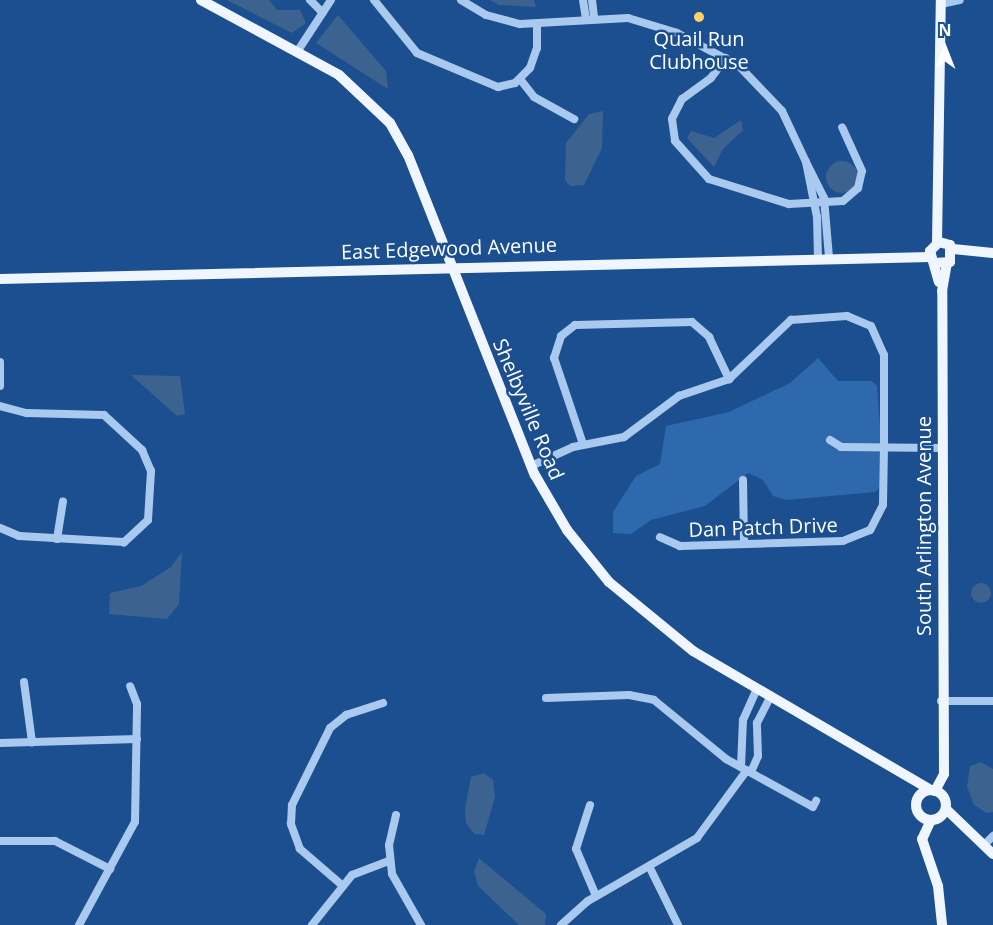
<!DOCTYPE html>
<html>
<head>
<meta charset="utf-8">
<style>
	body { margin:0 }
	#map { position:relative; width:993px; height:925px; overflow:hidden; background:#1b4f8f; font-family:"Open Sans",sans-serif }
	div>[style] { position:absolute }
	[style*='--x'] { left:calc(var(--x)*1px); top:calc(var(--y)*1px); width:calc(var(--w)*1px); rotate:calc(var(--a)*1deg) }
	.green>* { inset:0; background:#2e69ad }
	.water>* { inset:0; background:#3c6290 }
	.round { border-radius:50% }
	.minor>* { height:8px; margin:-4px; padding:0 4px; transform-origin:4px; border-radius:4px; background:#a9c9ee }
	.major>* { height:10px; margin:-5px; padding:0 5px; transform-origin:5px; border-radius:5px; background:#f0f6ff }
	.major>.ring { margin:-5px; padding:0; box-sizing:content-box; background:none; border:10px solid #f0f6ff; border-radius:50% }
	.dots>* { width:16px; height:16px; translate:-50% -50%; box-sizing:border-box; border:3px solid #1b4f8f; border-radius:50% }
	span { translate:-50% -50%; white-space:nowrap; text-align:center; line-height:1.15; -webkit-text-stroke:5px #1b4f8f; paint-order:stroke }
	.poi-label { font-size:20px; color:#fff }
	.street-label { font-size:20px; color:#fff }
	.north { position:absolute; left:915px; top:18px; width:60px; height:60px; -webkit-text-stroke:4px #1b4f8f; paint-order:stroke; rotate:0deg; font-size:16px; font-weight:700; line-height:24px; text-align:center; color:#fff }
	.north::after { content:''; display:block; margin:auto; width:21px; height:27px; background:#fff; clip-path:polygon(50% 0,100% 100%,50% 72%,0 100%) }
</style>
</head>
<body>
<div id="map">
	<div class="green">
		<div style="clip-path:polygon(818px 358px,838px 381px,872px 381px,877px 386px,884px 484px,875px 492px,786px 500px,773px 496px,763px 480px,748px 473px,705px 506px,651px 520px,631px 534px,613px 533px,613px 512px,636px 476px,660px 464px,666px 426px,729px 412px,790px 383px)"></div>
	</div>
	<div class="water">
		<div style="clip-path:polygon(227px 0,269px 0,277px 10px,300px 10px,306px 23px,292px 33px)"></div>
		<div style="clip-path:polygon(490px 0,534px 0,536px 7px,499px 5px)"></div>
		<div style="clip-path:polygon(338px 15px,386px 71px,388px 89px,316px 43px)"></div>
		<div style="clip-path:polygon(603px 111px,602px 148px,584px 185px,570px 186px,565px 180px,566px 143px,589px 114px)"></div>
		<div style="clip-path:polygon(741px 120px,743px 130px,723px 149px,714px 167px,687px 138px,691px 131px,714px 138px)"></div>
		<div class="round" style="left:826px;top:161px;width:32px;height:32px"></div>
		<div style="clip-path:polygon(131px 375px,180px 376px,185px 414px,177px 416px)"></div>
		<div style="clip-path:polygon(182px 552px,179px 604px,167px 619px,109px 614px,110px 593px,141px 586px,171px 567px)"></div>
		<div class="round" style="left:971px;top:583px;width:20px;height:20px"></div>
		<div style="clip-path:polygon(981px 762px,993px 769px,993px 812px,987px 813px,974px 805px,967px 787px,970px 766px)"></div>
		<div style="clip-path:polygon(484px 773px,493px 780px,495px 797px,484px 835px,474px 834px,466px 823px,465px 809px,471px 777px)"></div>
		<div style="clip-path:polygon(479px 858px,546px 914px,545px 925px,519px 925px,478px 886px,474px 872px)"></div>
	</div>
	<div class="minor">
		<div style="--x:310;--y:0;--w:18;--a:45"></div>
		<div style="--x:374;--y:0;--w:68;--a:50.9"></div>
		<div style="--x:417;--y:53;--w:88;--a:22.8"></div>
		<div style="--x:498;--y:87;--w:17;--a:-13"></div>
		<div style="--x:515;--y:83;--w:21;--a:-45"></div>
		<div style="--x:530;--y:68;--w:21;--a:-71"></div>
		<div style="--x:537;--y:48;--w:23;--a:-90"></div>
		<div style="--x:461;--y:0;--w:29;--a:31"></div>
		<div style="--x:486;--y:15;--w:35;--a:15"></div>
		<div style="--x:520;--y:24;--w:108;--a:-3.2"></div>
		<div style="--x:628;--y:18;--w:51;--a:17"></div>
		<div style="--x:677;--y:33;--w:70;--a:28"></div>
		<div style="--x:739;--y:66;--w:62;--a:46.3"></div>
		<div style="--x:782;--y:111;--w:56;--a:64.8"></div>
		<div style="--x:806;--y:162;--w:56;--a:78.7"></div>
		<div style="--x:817;--y:217;--w:40;--a:88.6"></div>
		<div style="--x:583;--y:0;--w:18;--a:81"></div>
		<div style="--x:592;--y:0;--w:17;--a:83"></div>
		<div style="--x:941;--y:4;--w:19;--a:-12"></div>
		<div style="--x:297;--y:52;--w:62;--a:-56.8"></div>
		<div style="--x:726;--y:58;--w:25;--a:127"></div>
		<div style="--x:711;--y:78;--w:36;--a:144"></div>
		<div style="--x:682;--y:99;--w:22;--a:117"></div>
		<div style="--x:672;--y:119;--w:22;--a:82"></div>
		<div style="--x:675;--y:141;--w:51;--a:48.2"></div>
		<div style="--x:709;--y:179;--w:84;--a:17.4"></div>
		<div style="--x:789;--y:204;--w:54;--a:-3.2"></div>
		<div style="--x:843;--y:201;--w:20;--a:-41"></div>
		<div style="--x:858;--y:188;--w:17;--a:-77"></div>
		<div style="--x:862;--y:171;--w:48;--a:-114.4"></div>
		<div style="--x:520;--y:79;--w:23;--a:52"></div>
		<div style="--x:534;--y:97;--w:46;--a:28.8"></div>
		<div style="--x:806;--y:162;--w:40;--a:63.4"></div>
		<div style="--x:824;--y:198;--w:59;--a:85.2"></div>
		<div style="--x:0;--y:362;--w:24;--a:90"></div>
		<div style="--x:0;--y:406;--w:28;--a:15"></div>
		<div style="--x:27;--y:413;--w:77;--a:1.5"></div>
		<div style="--x:104;--y:415;--w:52;--a:42.6"></div>
		<div style="--x:142;--y:450;--w:23;--a:67"></div>
		<div style="--x:151;--y:471;--w:49;--a:93.5"></div>
		<div style="--x:148;--y:520;--w:33;--a:137"></div>
		<div style="--x:124;--y:542;--w:105;--a:-176.7"></div>
		<div style="--x:19;--y:536;--w:21;--a:-157"></div>
		<div style="--x:830;--y:440;--w:13;--a:32"></div>
		<div style="--x:841;--y:447;--w:100;--a:0.6"></div>
		<div style="--x:583;--y:444;--w:91;--a:-108.6"></div>
		<div style="--x:554;--y:358;--w:23;--a:-72"></div>
		<div style="--x:561;--y:336;--w:18;--a:-38"></div>
		<div style="--x:575;--y:325;--w:117;--a:-1.5"></div>
		<div style="--x:692;--y:322;--w:23;--a:41"></div>
		<div style="--x:709;--y:337;--w:47;--a:64.5"></div>
		<div style="--x:531;--y:466;--w:46;--a:-24.3"></div>
		<div style="--x:573;--y:447;--w:52;--a:-11.1"></div>
		<div style="--x:624;--y:437;--w:69;--a:-36.7"></div>
		<div style="--x:679;--y:396;--w:53;--a:-18.8"></div>
		<div style="--x:729;--y:379;--w:86;--a:-43.6"></div>
		<div style="--x:791;--y:320;--w:56;--a:-4.1"></div>
		<div style="--x:847;--y:316;--w:26;--a:23"></div>
		<div style="--x:871;--y:326;--w:32;--a:66"></div>
		<div style="--x:884;--y:355;--w:92;--a:90"></div>
		<div style="--x:884;--y:447;--w:58;--a:91"></div>
		<div style="--x:883;--y:505;--w:28;--a:117"></div>
		<div style="--x:870;--y:530;--w:29;--a:158"></div>
		<div style="--x:843;--y:541;--w:163;--a:178.2"></div>
		<div style="--x:680;--y:546;--w:22;--a:-156"></div>
		<div style="--x:743;--y:480;--w:64;--a:89.1"></div>
		<div style="--x:57;--y:539;--w:38;--a:-81"></div>
		<div style="--x:24;--y:682;--w:61;--a:82.4"></div>
		<div style="--x:546;--y:698;--w:83;--a:-2.1"></div>
		<div style="--x:629;--y:695;--w:25;--a:11"></div>
		<div style="--x:654;--y:700;--w:93;--a:39.3"></div>
		<div style="--x:726;--y:759;--w:99;--a:28.9"></div>
		<div style="--x:813;--y:807;--w:7;--a:-63"></div>
		<div style="--x:941;--y:701;--w:52;--a:0"></div>
		<div style="--x:0;--y:743;--w:137;--a:-1.7"></div>
		<div style="--x:741;--y:767;--w:47;--a:-87.6"></div>
		<div style="--x:743;--y:720;--w:35;--a:-66"></div>
		<div style="--x:751;--y:772;--w:17;--a:-66"></div>
		<div style="--x:758;--y:756;--w:33;--a:-92"></div>
		<div style="--x:757;--y:723;--w:30;--a:-63"></div>
		<div style="--x:590;--y:805;--w:46;--a:107.7"></div>
		<div style="--x:576;--y:849;--w:51;--a:66.9"></div>
		<div style="--x:396;--y:815;--w:31;--a:103"></div>
		<div style="--x:389;--y:845;--w:29;--a:84"></div>
		<div style="--x:392;--y:874;--w:59;--a:60.4"></div>
		<div style="--x:0;--y:841;--w:55;--a:0"></div>
		<div style="--x:55;--y:841;--w:62;--a:27"></div>
		<div style="--x:984;--y:845;--w:13;--a:-45"></div>
		<div style="--x:650;--y:868;--w:64;--a:63.8"></div>
		<div style="--x:343;--y:886;--w:57;--a:-139.3"></div>
		<div style="--x:300;--y:849;--w:27;--a:-110"></div>
		<div style="--x:291;--y:824;--w:19;--a:-87"></div>
		<div style="--x:292;--y:805;--w:86;--a:-63.7"></div>
		<div style="--x:330;--y:728;--w:21;--a:-39"></div>
		<div style="--x:346;--y:715;--w:39;--a:-18"></div>
		<div style="--x:79;--y:925;--w:117;--a:-61.5"></div>
		<div style="--x:135;--y:822;--w:118;--a:-89"></div>
		<div style="--x:137;--y:704;--w:19;--a:-111"></div>
		<div style="--x:312;--y:925;--w:64;--a:-51.3"></div>
		<div style="--x:352;--y:875;--w:40;--a:-21"></div>
		<div style="--x:561;--y:925;--w:36;--a:-42"></div>
		<div style="--x:588;--y:901;--w:126;--a:-30"></div>
		<div style="--x:697;--y:838;--w:84;--a:-53.7"></div>
	</div>
	<div class="major">
		<div style="--x:201;--y:0;--w:157;--a:28.5"></div>
		<div style="--x:339;--y:75;--w:70;--a:43.3"></div>
		<div style="--x:390;--y:123;--w:37;--a:61"></div>
		<div style="--x:408;--y:155;--w:344;--a:68.4"></div>
		<div style="--x:535;--y:475;--w:64;--a:59.8"></div>
		<div style="--x:567;--y:530;--w:67;--a:51.1"></div>
		<div style="--x:609;--y:582;--w:109;--a:39.4"></div>
		<div style="--x:693;--y:651;--w:276;--a:30.3"></div>
		<div style="--x:937;--y:243;--w:243;--a:-89.1"></div>
		<div style="--x:953;--y:249;--w:40;--a:5.7"></div>
		<div style="--x:935;--y:263;--w:15;--a:-4"></div>
		<div style="--x:950;--y:262;--w:17;--a:-90"></div>
		<div style="--x:950;--y:245;--w:11;--a:-165"></div>
		<div style="--x:939;--y:242;--w:13;--a:135"></div>
		<div style="--x:930;--y:251;--w:32;--a:74"></div>
		<div style="--x:0;--y:279;--w:931;--a:-1.35"></div>
		<div class="ring" style="left:916px;top:790px;width:20px;height:20px"></div>
		<div style="--x:935;--y:791;--w:19;--a:-62"></div>
		<div style="--x:944;--y:774;--w:483;--a:-90.2"></div>
		<div style="--x:942;--y:291;--w:27;--a:-80"></div>
		<div style="--x:946;--y:809;--w:65;--a:43.8"></div>
		<div style="--x:931;--y:820;--w:21;--a:115"></div>
		<div style="--x:922;--y:839;--w:50;--a:71.2"></div>
		<div style="--x:938;--y:886;--w:39;--a:84"></div>
	</div>
	<div class="dots">
		<div style="left:699px;top:17px;background:#ffd166"></div>
	</div>
	<div class="poi-label">
		<span style="left:699px;top:50px">Quail Run<br>Clubhouse</span>
	</div>
	<div class="street-label">
		<span style="left:449px;top:248px;rotate:-2deg">East Edgewood Avenue</span>
		<span style="left:529px;top:409px;rotate:67deg">Shelbyville Road</span>
		<span style="left:923px;top:526px;rotate:-90deg">South Arlington Avenue</span>
		<span style="left:763px;top:527px;rotate:-2deg">Dan Patch Drive</span>
	</div>
	<div class="north">N</div>
</div>
</body>
</html>
